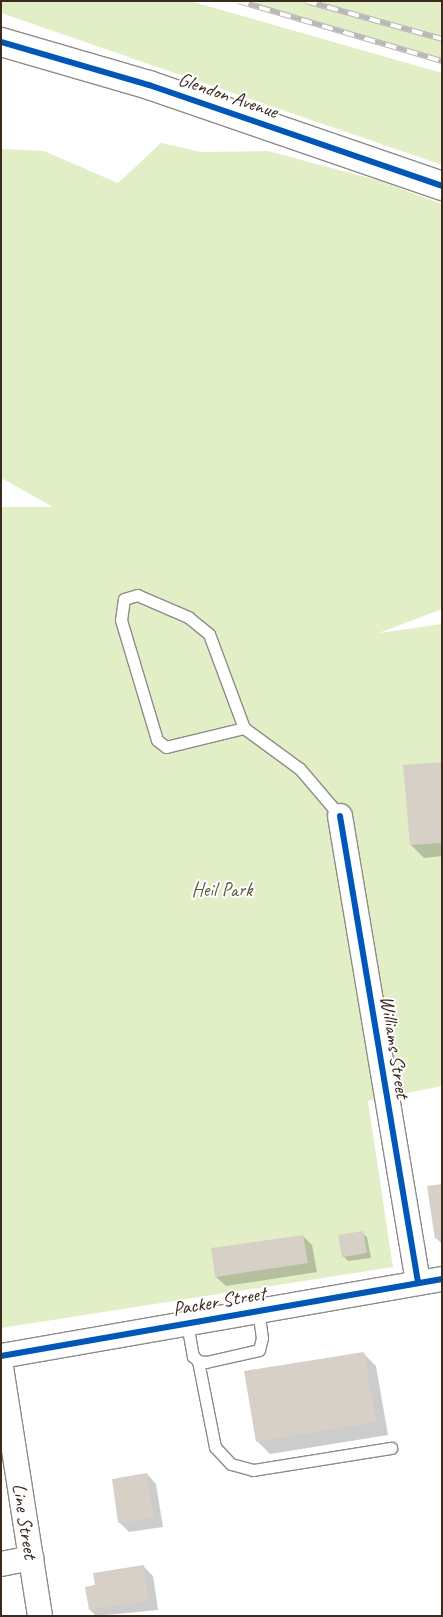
<!DOCTYPE html>
<html>
<head>
<meta charset="utf-8">
<style>
	body { margin:0 }
	#map { position:relative; width:443px; height:1617px; overflow:hidden; background:#fff; font-family:Caveat,sans-serif }
	div>[style] { position:absolute }
	[style*='--x'] { left:calc(var(--x)*1px); top:calc(var(--y)*1px); width:calc(var(--w)*1px); rotate:calc(var(--a)*1deg) }
	.green>* { inset:0; background:#e2efc6 }
	.shadow>* { inset:0; background:#0003 }
	.building>* { inset:0; background:#d6d0c7 }
	.roads { filter:drop-shadow(1px 0 #8e8b88) drop-shadow(-1px 0 #8e8b88) drop-shadow(0 1px #8e8b88) drop-shadow(0 -1px #8e8b88) }
	.lane>* { height:11px; margin:-5.5px; padding:0 5.5px; transform-origin:5.5px; border-radius:5.5px; background:#fff }
	.street>* { height:24px; margin:-12px; padding:0 12px; transform-origin:12px; border-radius:12px; background:#fff }
	.secondary>* { height:28px; margin:-14px; padding:0 14px; transform-origin:14px; border-radius:14px; background:#fff }
	.rail>* { height:5.5px; margin-top:-2.75px; transform-origin:0; background:repeating-linear-gradient(90deg,#fff 0 11px,#b9b8b6 0 22px); box-sizing:border-box; border-block:1px solid #b9b8b6 }
	.cycleway>* { height:6px; margin:-3px; padding:0 3px; transform-origin:3px; border-radius:3px; background:#0057b8 }
	span { translate:-50% -50%; white-space:nowrap; text-align:center; line-height:1.15; -webkit-text-stroke:4px #fff; paint-order:stroke }
	.street-label { font-size:20px; color:#3b2a1e }
	.park-label { font-size:20px; color:#5f583c }
	.frame { position:absolute; inset:0; border:2px solid #3b2a1e; pointer-events:none }
</style>
</head>
<body>
<div id="map">
	<div class="green">
		<div style="clip-path:polygon(1px 1px,190px 1px,442px 73px,442px 165px,1px 13px)"></div>
		<div style="clip-path:polygon(238px 1px,442px 1px,442px 61px)"></div>
		<div style="clip-path:polygon(161px 143px,201px 152px,268px 151px,380px 181px,442px 204px,442px 609px,379px 633px,442px 624px,442px 1086px,368px 1101px,393px 1267px,1px 1328px,1px 507px,53px 507px,1px 478px,1px 149px,44px 151px,118px 183px)"></div>
	</div>
	<div class="shadow">
		<div style="clip-path:polygon(442px 763px,442px 856px,424px 858px,411px 845px)"></div>
		<div style="clip-path:polygon(442px 1185px,442px 1244px,437px 1239px)"></div>
		<div style="clip-path:polygon(362px 1233px,367px 1237px,371px 1258px,348px 1261px,343px 1256px)"></div>
		<div style="clip-path:polygon(303px 1236px,312px 1245px,317px 1272px,226px 1286px,216px 1277px)"></div>
		<div style="clip-path:polygon(363px 1353px,376px 1366px,388px 1435px,270px 1454px,257px 1441px)"></div>
		<div style="clip-path:polygon(147px 1474px,156px 1484px,163px 1527px,129px 1532px,120px 1523px,113px 1480px)"></div>
		<div style="clip-path:polygon(143px 1566px,153px 1576px,158px 1610px,96px 1616px,90px 1610px,87px 1588px)"></div>
	</div>
	<div class="building">
		<div style="clip-path:polygon(442px 762px,442px 843px,410px 845px,403px 765px)"></div>
		<div style="clip-path:polygon(442px 1184px,442px 1238px,435px 1239px,427px 1186px)"></div>
		<div style="clip-path:polygon(363px 1231px,367px 1253px,342px 1257px,338px 1235px)"></div>
		<div style="clip-path:polygon(303px 1235px,308px 1263px,215px 1277px,211px 1248px)"></div>
		<div style="clip-path:polygon(364px 1352px,376px 1422px,256px 1442px,244px 1371px)"></div>
		<div style="clip-path:polygon(147px 1473px,154px 1518px,118px 1523px,112px 1479px)"></div>
		<div style="clip-path:polygon(144px 1565px,149px 1601px,89px 1610px,85px 1587px,95px 1585px,93px 1573px)"></div>
	</div>
	<div class="roads">
		<div class="lane">
			<div style="--x:244;--y:728;--w:80;--a:166.3"></div>
			<div style="--x:166;--y:747;--w:11;--a:-142"></div>
			<div style="--x:157;--y:740;--w:125;--a:-106.7"></div>
			<div style="--x:121;--y:620;--w:21;--a:-82"></div>
			<div style="--x:124;--y:599;--w:14;--a:-17"></div>
			<div style="--x:137;--y:595;--w:56;--a:23.3"></div>
			<div style="--x:188;--y:617;--w:27;--a:39"></div>
			<div style="--x:209;--y:634;--w:100;--a:69.6"></div>
			<div style="--x:244;--y:728;--w:69;--a:36.2"></div>
			<div style="--x:300;--y:769;--w:62;--a:49.6"></div>
			<div style="--x:187;--y:1323;--w:34;--a:80"></div>
			<div style="--x:193;--y:1356;--w:7;--a:45"></div>
			<div style="--x:198;--y:1361;--w:8;--a:7"></div>
			<div style="--x:206;--y:1362;--w:54;--a:-12.8"></div>
			<div style="--x:259;--y:1350;--w:12;--a:-76"></div>
			<div style="--x:262;--y:1338;--w:27;--a:-98"></div>
			<div style="--x:198;--y:1361;--w:88;--a:78.8"></div>
			<div style="--x:215;--y:1447;--w:23;--a:47"></div>
			<div style="--x:231;--y:1464;--w:23;--a:15"></div>
			<div style="--x:253;--y:1470;--w:140;--a:-9.1"></div>
		</div>
		<div class="street">
			<div style="--x:340;--y:816;--w:473;--a:80.5"></div>
			<div style="--x:1;--y:1356;--w:448;--a:-9.9"></div>
			<div style="--x:1;--y:1367;--w:252;--a:81.1"></div>
			<div style="--x:1;--y:1564;--w:31;--a:-11"></div>
		</div>
		<div class="secondary">
			<div style="--x:1;--y:42;--w:154;--a:16.2"></div>
			<div style="--x:149;--y:85;--w:310;--a:19"></div>
		</div>
	</div>
	<div class="rail">
		<div style="--x:238;--y:1;--w:213;--a:16.4"></div>
		<div style="--x:306;--y:1;--w:141;--a:15.6"></div>
	</div>
	<div class="cycleway">
		<div style="--x:1;--y:42;--w:154;--a:16.2"></div>
		<div style="--x:149;--y:85;--w:310;--a:19"></div>
		<div style="--x:340;--y:816;--w:473;--a:80.5"></div>
		<div style="--x:1;--y:1356;--w:448;--a:-9.9"></div>
	</div>
	<div class="street-label">
		<span style="left:228px;top:95px;rotate:19deg">Glendon Avenue</span>
		<span style="left:395px;top:1047px;rotate:81deg">Williams Street</span>
		<span style="left:219px;top:1301px;rotate:-10deg">Packer Street</span>
		<span style="left:25px;top:1521px;rotate:81deg">Line Street</span>
	</div>
	<div class="park-label">
		<span style="left:222px;top:889px">Heil Park</span>
	</div>
	<div class="frame"></div>
</div>
</body>
</html>
